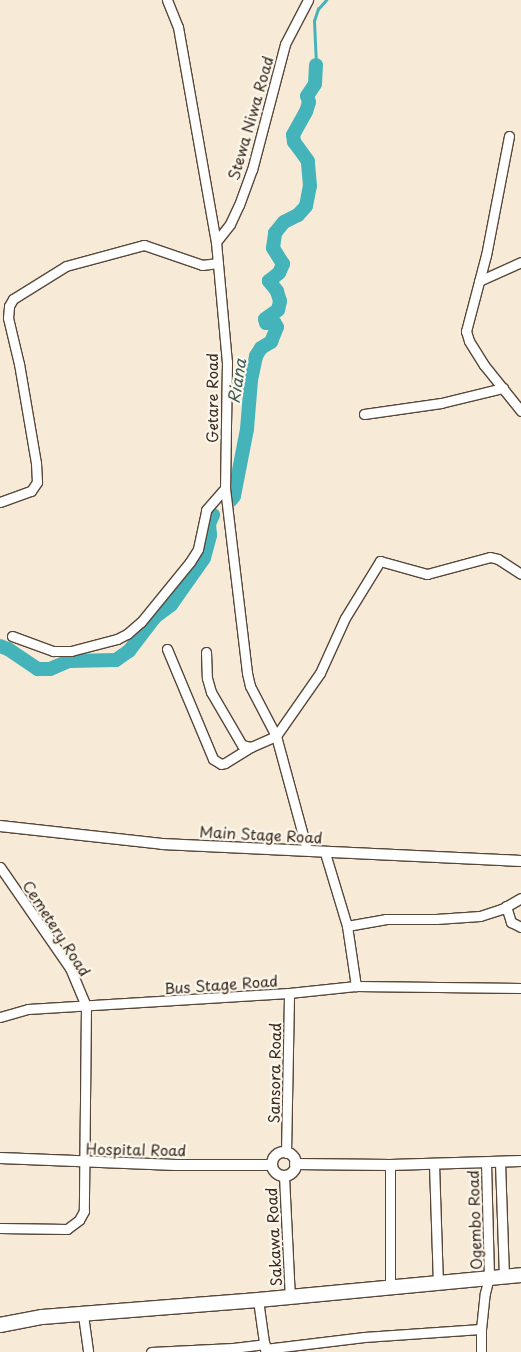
<!DOCTYPE html>
<html>
<head>
<meta charset="utf-8">
<style>
	body { margin:0 }
	#map { position:relative; width:521px; height:1352px; overflow:hidden; background:#f7ebd8; font-family:"Playpen Sans",sans-serif }
	div>[style] { position:absolute }
	[style*='--x'] { left:calc(var(--x)*1px); top:calc(var(--y)*1px); width:calc(var(--w)*1px); rotate:calc(var(--a)*1deg) }
	.stream>* { height:2.5px; margin:-1.25px; padding:0 1.25px; transform-origin:1.25px; border-radius:1.25px; background:#44b4ba }
	.river>* { height:14px; margin:-7px; padding:0 7px; transform-origin:7px; border-radius:7px; background:#44b4ba }
	.roads { filter:drop-shadow(1px 0 #57473a) drop-shadow(-1px 0 #57473a) drop-shadow(0 1px #57473a) drop-shadow(0 -1px #57473a) }
	.minor>* { height:9px; margin:-4.5px; padding:0 4.5px; transform-origin:4.5px; border-radius:4.5px; background:#fff }
	.tertiary>* { height:10px; margin:-5px; padding:0 5px; transform-origin:5px; border-radius:5px; background:#fff }
	.tertiary>.ring { margin:-5px; padding:0; box-sizing:content-box; background:none; border:10px solid #fff; border-radius:50% }
	.trunk>* { height:14px; margin:-7px; padding:0 7px; transform-origin:7px; border-radius:7px; background:#fff }
	span { translate:-50% -50%; white-space:nowrap; text-align:center; line-height:1.15; -webkit-text-stroke:4.5px #fbf7ec; paint-order:stroke }
	.street-label { font-size:15px; color:#3b2a1e }
	.water-label { font-size:16px; color:#3e5a55; font-style:italic }
</style>
</head>
<body>
<div id="map">
	<div class="stream">
		<div style="--x:316;--y:65;--w:44;--a:-92.6"></div>
		<div style="--x:314;--y:21;--w:13;--a:-72"></div>
		<div style="--x:318;--y:9;--w:12;--a:-48"></div>
	</div>
	<div class="river">
		<div style="--x:231;--y:500;--w:5;--a:-53"></div>
		<div style="--x:234;--y:496;--w:68;--a:-79"></div>
		<div style="--x:247;--y:429;--w:49;--a:-85.3"></div>
		<div style="--x:251;--y:380;--w:25;--a:-78"></div>
		<div style="--x:256;--y:356;--w:9;--a:-58"></div>
		<div style="--x:261;--y:348;--w:12;--a:-31"></div>
		<div style="--x:271;--y:342;--w:16;--a:-68"></div>
		<div style="--x:277;--y:327;--w:6;--a:-121"></div>
		<div style="--x:274;--y:322;--w:8;--a:173"></div>
		<div style="--x:266;--y:323;--w:4;--a:-104"></div>
		<div style="--x:265;--y:319;--w:16;--a:-35"></div>
		<div style="--x:278;--y:310;--w:9;--a:-77"></div>
		<div style="--x:280;--y:301;--w:10;--a:-107"></div>
		<div style="--x:277;--y:291;--w:13;--a:-129"></div>
		<div style="--x:269;--y:281;--w:13;--a:-39"></div>
		<div style="--x:279;--y:273;--w:10;--a:-66"></div>
		<div style="--x:283;--y:264;--w:19;--a:-122"></div>
		<div style="--x:273;--y:248;--w:15;--a:-82"></div>
		<div style="--x:275;--y:233;--w:14;--a:-51"></div>
		<div style="--x:284;--y:222;--w:16;--a:-27"></div>
		<div style="--x:298;--y:215;--w:12;--a:-48"></div>
		<div style="--x:306;--y:206;--w:20;--a:-79"></div>
		<div style="--x:310;--y:186;--w:25;--a:-95"></div>
		<div style="--x:308;--y:161;--w:24;--a:-126"></div>
		<div style="--x:294;--y:142;--w:7;--a:-98"></div>
		<div style="--x:293;--y:135;--w:26;--a:-61"></div>
		<div style="--x:306;--y:112;--w:10;--a:-73"></div>
		<div style="--x:309;--y:102;--w:6;--a:-108"></div>
		<div style="--x:307;--y:96;--w:14;--a:-56"></div>
		<div style="--x:315;--y:84;--w:19;--a:-87"></div>
		<div style="--x:0;--y:646;--w:9;--a:21"></div>
		<div style="--x:8;--y:649;--w:36;--a:34"></div>
		<div style="--x:38;--y:669;--w:12;--a:0"></div>
		<div style="--x:50;--y:669;--w:21;--a:-23"></div>
		<div style="--x:69;--y:661;--w:47;--a:-1.2"></div>
		<div style="--x:116;--y:660;--w:16;--a:-35"></div>
		<div style="--x:129;--y:651;--w:43;--a:-52.6"></div>
		<div style="--x:155;--y:617;--w:20;--a:-37"></div>
		<div style="--x:171;--y:605;--w:57;--a:-54.9"></div>
		<div style="--x:204;--y:558;--w:24;--a:-75"></div>
		<div style="--x:210;--y:535;--w:11;--a:-95"></div>
		<div style="--x:209;--y:524;--w:10;--a:-66"></div>
	</div>
	<div class="roads">
		<div class="minor">
			<div style="--x:167;--y:0;--w:29;--a:68"></div>
			<div style="--x:178;--y:27;--w:218;--a:80"></div>
			<div style="--x:216;--y:242;--w:121;--a:84.8"></div>
			<div style="--x:227;--y:362;--w:126;--a:90.9"></div>
			<div style="--x:225;--y:488;--w:186;--a:83.2"></div>
			<div style="--x:247;--y:673;--w:13;--a:77"></div>
			<div style="--x:250;--y:686;--w:56;--a:62.5"></div>
			<div style="--x:276;--y:736;--w:118;--a:74.8"></div>
			<div style="--x:509;--y:136;--w:121;--a:100.9"></div>
			<div style="--x:486;--y:255;--w:79;--a:104.7"></div>
			<div style="--x:466;--y:331;--w:10;--a:73"></div>
			<div style="--x:469;--y:341;--w:28;--a:58"></div>
			<div style="--x:484;--y:365;--w:59;--a:51.2"></div>
			<div style="--x:216;--y:242;--w:23;--a:-52"></div>
			<div style="--x:230;--y:224;--w:21;--a:-65"></div>
			<div style="--x:239;--y:205;--w:37;--a:-70"></div>
			<div style="--x:252;--y:170;--w:130;--a:-75.3"></div>
			<div style="--x:285;--y:44;--w:50;--a:-62.4"></div>
			<div style="--x:479;--y:281;--w:46;--a:-24.3"></div>
			<div style="--x:364;--y:414;--w:78;--a:-8.1"></div>
			<div style="--x:441;--y:403;--w:64;--a:-13.6"></div>
			<div style="--x:0;--y:502;--w:33;--a:-20"></div>
			<div style="--x:31;--y:491;--w:11;--a:-56"></div>
			<div style="--x:37;--y:482;--w:19;--a:-93"></div>
			<div style="--x:36;--y:463;--w:100;--a:-99.7"></div>
			<div style="--x:19;--y:364;--w:47;--a:-103.4"></div>
			<div style="--x:8;--y:318;--w:12;--a:-85"></div>
			<div style="--x:9;--y:306;--w:8;--a:-60"></div>
			<div style="--x:13;--y:299;--w:62;--a:-31.9"></div>
			<div style="--x:66;--y:266;--w:81;--a:-15.1"></div>
			<div style="--x:144;--y:245;--w:61;--a:19"></div>
			<div style="--x:202;--y:265;--w:16;--a:-7"></div>
			<div style="--x:12;--y:636;--w:44;--a:20.1"></div>
			<div style="--x:53;--y:651;--w:18;--a:0"></div>
			<div style="--x:71;--y:651;--w:48;--a:-14.6"></div>
			<div style="--x:117;--y:639;--w:11;--a:-27"></div>
			<div style="--x:127;--y:634;--w:18;--a:-41"></div>
			<div style="--x:141;--y:622;--w:77;--a:-50.8"></div>
			<div style="--x:190;--y:562;--w:15;--a:-58"></div>
			<div style="--x:198;--y:549;--w:40;--a:-78"></div>
			<div style="--x:206;--y:510;--w:29;--a:-49"></div>
			<div style="--x:167;--y:649;--w:119;--a:67.3"></div>
			<div style="--x:213;--y:759;--w:9;--a:32"></div>
			<div style="--x:221;--y:764;--w:4;--a:-14"></div>
			<div style="--x:225;--y:763;--w:31;--a:-32"></div>
			<div style="--x:206;--y:652;--w:26;--a:88"></div>
			<div style="--x:207;--y:678;--w:15;--a:74"></div>
			<div style="--x:211;--y:692;--w:61;--a:59.7"></div>
			<div style="--x:242;--y:745;--w:9;--a:13"></div>
			<div style="--x:251;--y:747;--w:27;--a:-24"></div>
			<div style="--x:276;--y:736;--w:77;--a:-55.1"></div>
			<div style="--x:320;--y:673;--w:60;--a:-65.6"></div>
			<div style="--x:345;--y:618;--w:67;--a:-58.4"></div>
			<div style="--x:380;--y:561;--w:49;--a:15.5"></div>
			<div style="--x:427;--y:574;--w:65;--a:-15.1"></div>
			<div style="--x:490;--y:557;--w:8;--a:14"></div>
			<div style="--x:498;--y:559;--w:27;--a:33"></div>
			<div style="--x:325;--y:853;--w:76;--a:73.2"></div>
			<div style="--x:347;--y:926;--w:61;--a:81.5"></div>
			<div style="--x:0;--y:867;--w:123;--a:55.3"></div>
			<div style="--x:70;--y:968;--w:41;--a:67.2"></div>
			<div style="--x:86;--y:1006;--w:205;--a:90.6"></div>
			<div style="--x:84;--y:1211;--w:10;--a:119"></div>
			<div style="--x:79;--y:1220;--w:15;--a:143"></div>
			<div style="--x:67;--y:1229;--w:67;--a:-179.1"></div>
			<div style="--x:506;--y:906;--w:17;--a:73"></div>
			<div style="--x:511;--y:922;--w:11;--a:27"></div>
			<div style="--x:347;--y:926;--w:40;--a:-10"></div>
			<div style="--x:386;--y:919;--w:50;--a:0"></div>
			<div style="--x:436;--y:919;--w:44;--a:-3.9"></div>
			<div style="--x:480;--y:916;--w:23;--a:-18"></div>
			<div style="--x:502;--y:909;--w:22;--a:-30"></div>
			<div style="--x:0;--y:1017;--w:29;--a:-16"></div>
			<div style="--x:28;--y:1009;--w:261;--a:-3.5"></div>
			<div style="--x:289;--y:993;--w:67;--a:-6"></div>
			<div style="--x:356;--y:986;--w:165;--a:0.7"></div>
			<div style="--x:286;--y:1153;--w:160;--a:-88.9"></div>
			<div style="--x:500;--y:1162;--w:114;--a:88"></div>
			<div style="--x:434;--y:1164;--w:119;--a:88.1"></div>
			<div style="--x:390;--y:1165;--w:123;--a:90"></div>
			<div style="--x:284;--y:1176;--w:121;--a:87.2"></div>
			<div style="--x:258;--y:1300;--w:49;--a:81.9"></div>
			<div style="--x:83;--y:1315;--w:37;--a:82"></div>
			<div style="--x:265;--y:1349;--w:100;--a:-6.9"></div>
			<div style="--x:364;--y:1337;--w:117;--a:-3.9"></div>
			<div style="--x:151;--y:1352;--w:82;--a:-2.8"></div>
			<div style="--x:233;--y:1348;--w:32;--a:-7"></div>
			<div style="--x:481;--y:1352;--w:23;--a:-90"></div>
			<div style="--x:481;--y:1329;--w:36;--a:-84"></div>
			<div style="--x:485;--y:1293;--w:16;--a:-76"></div>
			<div style="--x:489;--y:1277;--w:114;--a:-91.5"></div>
		</div>
		<div class="tertiary">
			<div style="--x:0;--y:826;--w:163;--a:6.3"></div>
			<div style="--x:162;--y:844;--w:359;--a:2.7"></div>
			<div class="ring" style="left:272px;top:1152px;width:14px;height:14px"></div>
			<div style="--x:0;--y:1158;--w:176;--a:2.3"></div>
			<div style="--x:176;--y:1165;--w:96;--a:0"></div>
			<div style="--x:295;--y:1164;--w:95;--a:0.6"></div>
			<div style="--x:390;--y:1165;--w:131;--a:-1.7"></div>
		</div>
		<div class="trunk">
			<div style="--x:0;--y:1325;--w:43;--a:-10.8"></div>
			<div style="--x:42;--y:1317;--w:217;--a:-4.5"></div>
			<div style="--x:258;--y:1300;--w:264;--a:-5.4"></div>
		</div>
	</div>
	<div class="street-label">
		<span style="left:250px;top:118px;rotate:-74deg">Stewa Niwa Road</span>
		<span style="left:212px;top:398px;rotate:-90deg">Getare Road</span>
		<span style="left:261px;top:834px;rotate:3deg">Main Stage Road</span>
		<span style="left:57px;top:928px;rotate:57deg">Cemetery Road</span>
		<span style="left:221px;top:984px;rotate:-4deg">Bus Stage Road</span>
		<span style="left:274px;top:1073px;rotate:-89deg">Sansora Road</span>
		<span style="left:136px;top:1149px;rotate:1deg">Hospital Road</span>
		<span style="left:474px;top:1220px;rotate:-92deg">Ogembo Road</span>
		<span style="left:273px;top:1237px;rotate:-93deg">Sakawa Road</span>
	</div>
	<div class="water-label">
		<span style="left:236px;top:381px;rotate:-81deg">Riana</span>
	</div>
</div>
</body>
</html>
